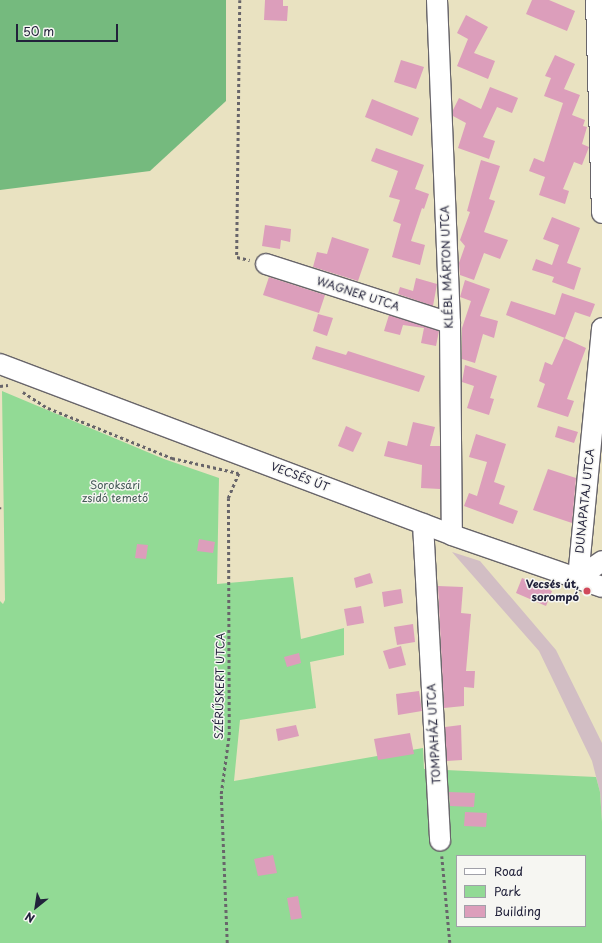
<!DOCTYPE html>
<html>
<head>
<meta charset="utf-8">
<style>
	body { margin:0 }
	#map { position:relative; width:602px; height:943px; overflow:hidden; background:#e9e2c1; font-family:"Playpen Sans",sans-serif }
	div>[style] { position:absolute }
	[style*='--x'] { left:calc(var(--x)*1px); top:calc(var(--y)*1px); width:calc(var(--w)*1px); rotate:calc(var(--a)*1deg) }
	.industrial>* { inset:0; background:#d2bec4 }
	.green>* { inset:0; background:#92da95 }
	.forest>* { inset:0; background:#75ba7e }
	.building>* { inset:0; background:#dc9ebb }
	.path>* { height:2.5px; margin-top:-1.25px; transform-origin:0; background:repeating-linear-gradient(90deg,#68656a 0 3px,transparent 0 6px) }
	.roads { filter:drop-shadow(1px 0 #68656a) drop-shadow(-1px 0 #68656a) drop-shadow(0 1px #68656a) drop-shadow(0 -1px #68656a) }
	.minor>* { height:20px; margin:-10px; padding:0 10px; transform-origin:10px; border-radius:10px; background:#fff }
	.dots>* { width:11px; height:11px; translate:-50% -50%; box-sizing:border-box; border:2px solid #f6f6f2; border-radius:50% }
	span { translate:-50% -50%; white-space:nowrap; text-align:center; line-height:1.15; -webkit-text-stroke:3px #f6f6f2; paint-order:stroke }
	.street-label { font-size:11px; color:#22223b }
	.park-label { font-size:11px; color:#445956 }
	.poi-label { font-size:11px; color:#22223b; font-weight:700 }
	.right { translate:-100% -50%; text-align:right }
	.legend { position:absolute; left:456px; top:855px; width:130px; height:72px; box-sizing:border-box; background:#f6f6f2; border:1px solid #a1a1a9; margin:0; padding:5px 7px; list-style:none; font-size:12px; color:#22223b }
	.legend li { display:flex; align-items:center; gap:8px; height:20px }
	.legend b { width:20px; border:1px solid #a1a1a9 }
	.north { position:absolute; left:16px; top:887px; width:40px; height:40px; -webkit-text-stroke:3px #f6f6f2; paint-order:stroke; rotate:210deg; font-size:11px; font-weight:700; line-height:16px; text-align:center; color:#22223b }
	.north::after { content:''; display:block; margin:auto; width:14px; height:18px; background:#22223b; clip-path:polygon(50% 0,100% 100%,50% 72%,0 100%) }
	.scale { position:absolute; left:16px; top:24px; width:102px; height:18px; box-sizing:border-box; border:2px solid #22223b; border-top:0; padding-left:5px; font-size:12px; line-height:14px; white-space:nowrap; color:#22223b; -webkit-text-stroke:3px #f6f6f2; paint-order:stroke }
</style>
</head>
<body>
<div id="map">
	<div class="industrial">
		<div style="clip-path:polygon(452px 552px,480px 561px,556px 650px,602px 743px,602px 822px,600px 792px,592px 761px,539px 651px)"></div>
	</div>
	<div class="green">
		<div style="clip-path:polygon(evenodd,2px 391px,164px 459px,219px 478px,217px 584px,293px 577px,301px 639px,344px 628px,344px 655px,310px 662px,316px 708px,240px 720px,234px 781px,423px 748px,424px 769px,596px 777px,600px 792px,602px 822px,602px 943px,0 943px,0 601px,3px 604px,5px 600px,2px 391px,457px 856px,585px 856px,585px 926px,457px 926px,457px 856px)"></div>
	</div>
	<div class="forest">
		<div style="clip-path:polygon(0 0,226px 0,226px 101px,150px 171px,0 190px)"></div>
	</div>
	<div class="building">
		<div style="clip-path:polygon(265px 0,283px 0,283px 6px,288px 6px,287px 21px,264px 20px)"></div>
		<div style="clip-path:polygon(532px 0,549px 0,575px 11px,567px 31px,526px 14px)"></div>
		<div style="clip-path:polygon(466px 15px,488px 27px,474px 53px,495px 61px,488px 79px,457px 66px,468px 39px,457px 33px)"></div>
		<div style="clip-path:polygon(555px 55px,575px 64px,564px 89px,580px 95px,572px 115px,585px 120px,583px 126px,587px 127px,582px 144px,589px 147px,582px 165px,574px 162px,563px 189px,569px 191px,565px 204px,539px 195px,545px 177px,529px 171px,534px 158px,544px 162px,563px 103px,544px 96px,551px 78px,545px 76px)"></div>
		<div style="clip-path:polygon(401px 60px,424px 67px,416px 89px,394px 82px)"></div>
		<div style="clip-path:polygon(490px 87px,518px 98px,512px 113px,497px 107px,483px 137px,495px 141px,489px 159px,458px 148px,466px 123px,453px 116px,453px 110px,459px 98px,481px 109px)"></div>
		<div style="clip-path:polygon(372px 99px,419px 118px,412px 136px,365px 117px)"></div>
		<div style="clip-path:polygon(376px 148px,424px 165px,415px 189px,429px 194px,424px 209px,422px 208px,411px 241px,425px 245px,420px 265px,392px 257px,401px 224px,393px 221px,400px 200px,389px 197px,398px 171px,371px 161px)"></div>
		<div style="clip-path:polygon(481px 160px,500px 166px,489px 199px,495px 201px,484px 232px,508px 240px,500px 259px,484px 253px,474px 280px,460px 275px,459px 263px,465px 246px,460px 240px,470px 212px,467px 211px)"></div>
		<div style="clip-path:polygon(552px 217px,580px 228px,567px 263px,581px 268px,574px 290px,552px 282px,554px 277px,532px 270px,536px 259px,552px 265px,559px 245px,543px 239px)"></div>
		<div style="clip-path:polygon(265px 225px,291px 229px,290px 242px,281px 240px,280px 249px,262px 246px)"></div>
		<div style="clip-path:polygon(332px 237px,369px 249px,358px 281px,313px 267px,317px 252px,327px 254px)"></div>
		<div style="clip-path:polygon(269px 277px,325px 295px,319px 313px,263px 295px)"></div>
		<div style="clip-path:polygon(416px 278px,437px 284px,433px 306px,398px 294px,400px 287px,413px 291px)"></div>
		<div style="clip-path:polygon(465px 280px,490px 289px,480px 316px,498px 321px,494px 338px,483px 334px,475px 363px,462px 359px,462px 328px,471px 301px,460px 297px)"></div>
		<div style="clip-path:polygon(562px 293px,595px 304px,590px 317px,575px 312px,565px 338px,506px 315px,511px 301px,555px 315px)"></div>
		<div style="clip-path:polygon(318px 314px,333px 318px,327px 336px,313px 331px)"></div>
		<div style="clip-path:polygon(389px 315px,439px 331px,436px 346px,421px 343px,424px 328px,403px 325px,400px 335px,384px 331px)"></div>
		<div style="clip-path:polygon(564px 338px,586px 348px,567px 399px,574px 401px,568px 417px,537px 407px,545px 384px,539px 381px,545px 362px,552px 365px)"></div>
		<div style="clip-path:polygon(316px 346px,346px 355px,348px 351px,425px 376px,419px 392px,312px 359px)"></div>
		<div style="clip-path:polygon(465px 365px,497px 376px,490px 398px,494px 399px,489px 415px,467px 408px,474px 386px,462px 382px)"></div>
		<div style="clip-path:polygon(413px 422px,435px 427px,430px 446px,440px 446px,440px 489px,421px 488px,422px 465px,384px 456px,388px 441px,407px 446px)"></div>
		<div style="clip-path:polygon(346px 426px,362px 433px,353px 452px,338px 446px)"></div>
		<div style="clip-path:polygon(558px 426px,578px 432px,574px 443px,555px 437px)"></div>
		<div style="clip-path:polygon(476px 434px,506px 444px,494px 482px,505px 486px,499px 504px,518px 511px,513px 524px,464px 506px,469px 493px,477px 496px,487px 462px,469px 457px)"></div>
		<div style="clip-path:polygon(548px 469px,576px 478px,572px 523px,533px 510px)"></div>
		<div style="clip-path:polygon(199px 539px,215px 542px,213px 553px,197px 551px)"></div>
		<div style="clip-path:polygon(137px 544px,148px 545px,146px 559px,135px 558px)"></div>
		<div style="clip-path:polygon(370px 573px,373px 583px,356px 588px,354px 578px)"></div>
		<div style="clip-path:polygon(522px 578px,552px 591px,546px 606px,516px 593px)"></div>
		<div style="clip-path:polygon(438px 586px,463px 587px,461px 613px,471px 614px,466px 671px,475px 671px,474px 688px,464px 687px,464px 706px,444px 708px)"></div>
		<div style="clip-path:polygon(401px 589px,403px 603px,384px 607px,382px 592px)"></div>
		<div style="clip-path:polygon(361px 606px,364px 623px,347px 626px,344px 609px)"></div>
		<div style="clip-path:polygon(413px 624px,415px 642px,397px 645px,394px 627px)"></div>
		<div style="clip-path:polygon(401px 646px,406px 665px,389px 669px,383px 651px)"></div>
		<div style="clip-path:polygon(299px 653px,301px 663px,287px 667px,284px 657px)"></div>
		<div style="clip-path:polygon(419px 691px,422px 711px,398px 715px,396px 694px)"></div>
		<div style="clip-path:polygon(296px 725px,299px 736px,278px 741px,276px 729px)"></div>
		<div style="clip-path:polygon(461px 725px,462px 760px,447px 761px,445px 727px)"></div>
		<div style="clip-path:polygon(410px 733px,414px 754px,378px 760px,374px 739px)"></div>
		<div style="clip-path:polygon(449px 792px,475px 793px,474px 807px,450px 806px)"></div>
		<div style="clip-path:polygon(465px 812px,487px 813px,486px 827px,464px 826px)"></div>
		<div style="clip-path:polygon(273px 855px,277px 873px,258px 876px,254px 859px)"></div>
		<div style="clip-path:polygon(298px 896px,302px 918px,291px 920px,287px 898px)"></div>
	</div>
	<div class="path">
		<div style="--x:240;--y:0;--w:257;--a:90.7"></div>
		<div style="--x:237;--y:257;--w:13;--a:13"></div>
		<div style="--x:0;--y:386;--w:8;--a:-7"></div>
		<div style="--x:23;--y:392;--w:30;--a:33"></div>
		<div style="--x:48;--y:408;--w:134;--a:22"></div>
		<div style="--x:172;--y:458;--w:68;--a:12.8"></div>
		<div style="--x:0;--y:507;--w:2;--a:90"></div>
		<div style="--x:442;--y:856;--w:87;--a:84.7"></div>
		<div style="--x:227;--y:943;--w:149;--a:-92.3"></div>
		<div style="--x:221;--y:794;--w:60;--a:-82.3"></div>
		<div style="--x:229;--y:735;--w:237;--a:-90.2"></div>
		<div style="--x:228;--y:498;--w:28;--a:-67"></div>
	</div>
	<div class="roads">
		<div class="minor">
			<div style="--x:437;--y:0;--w:323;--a:87.7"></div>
			<div style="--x:450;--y:323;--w:212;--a:89.5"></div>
			<div style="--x:596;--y:0;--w:213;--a:88.4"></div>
			<div style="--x:266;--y:264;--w:193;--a:17.8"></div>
			<div style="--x:0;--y:364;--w:483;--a:20.7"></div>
			<div style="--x:452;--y:535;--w:159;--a:19.1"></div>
			<div style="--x:423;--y:524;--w:317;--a:86.9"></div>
			<div style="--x:578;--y:578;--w:251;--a:-84.5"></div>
			<div style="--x:578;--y:578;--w:29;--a:-35"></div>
		</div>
	</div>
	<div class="dots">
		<div style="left:587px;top:591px;background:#d1495b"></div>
	</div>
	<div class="street-label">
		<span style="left:447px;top:267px;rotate:-92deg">KLÉBL MÁRTON UTCA</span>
		<span style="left:358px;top:294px;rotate:18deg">WAGNER UTCA</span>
		<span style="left:300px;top:477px;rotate:21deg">VECSÉS ÚT</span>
		<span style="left:585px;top:501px;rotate:-84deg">DUNAPATAJ UTCA</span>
		<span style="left:220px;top:686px;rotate:-89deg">SZÉRŰSKERT UTCA</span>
		<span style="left:434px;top:734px;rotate:-93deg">TOMPAHÁZ UTCA</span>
	</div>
	<div class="park-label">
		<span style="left:115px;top:492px">Soroksári<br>zsidó temető</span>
	</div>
	<div class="poi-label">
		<span class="right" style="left:579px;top:591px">Vecsés út,<br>sorompó</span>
	</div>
	<ul class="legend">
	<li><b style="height:5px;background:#fff"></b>Road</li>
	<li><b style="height:11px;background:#92da95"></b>Park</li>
	<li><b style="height:11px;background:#dc9ebb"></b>Building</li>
	</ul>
	<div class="north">N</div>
	<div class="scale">50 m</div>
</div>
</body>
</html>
